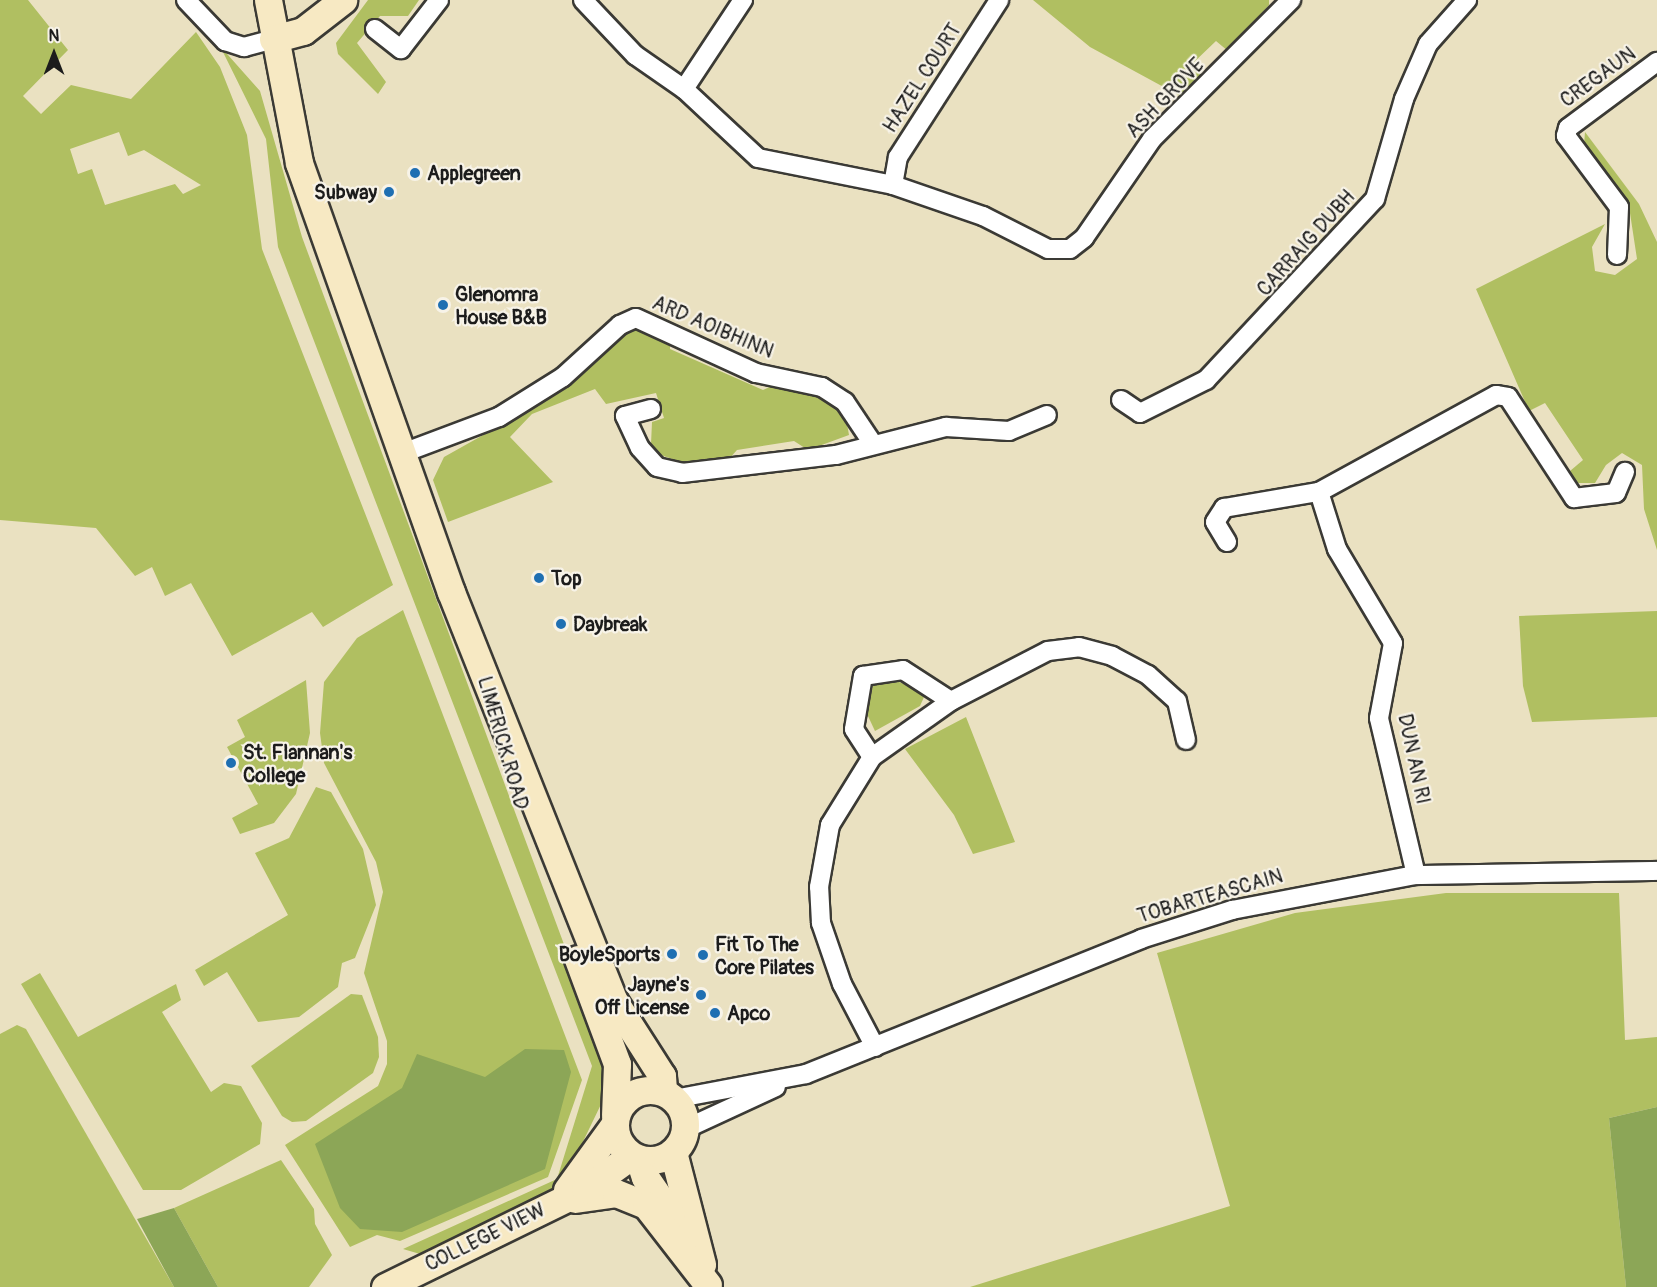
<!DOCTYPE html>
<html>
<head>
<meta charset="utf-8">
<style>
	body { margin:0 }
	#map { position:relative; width:1657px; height:1287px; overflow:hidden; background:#eae1c1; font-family:Pangolin,sans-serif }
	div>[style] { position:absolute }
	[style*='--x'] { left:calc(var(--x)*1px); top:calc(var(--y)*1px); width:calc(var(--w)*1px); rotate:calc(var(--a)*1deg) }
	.green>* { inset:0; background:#b0bf61 }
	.forest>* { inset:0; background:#8ca657 }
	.roads { filter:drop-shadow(2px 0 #3b3a35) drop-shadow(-2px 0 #3b3a35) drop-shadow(0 2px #3b3a35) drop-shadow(0 -2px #3b3a35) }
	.street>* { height:18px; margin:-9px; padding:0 9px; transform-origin:9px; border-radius:9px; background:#fff }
	.secondary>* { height:27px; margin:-13.5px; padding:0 13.5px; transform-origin:13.5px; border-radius:13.5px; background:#f7e9c3 }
	.secondary>.ring { margin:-13.5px; padding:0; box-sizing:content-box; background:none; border:27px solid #f7e9c3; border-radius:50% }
	.dots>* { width:16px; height:16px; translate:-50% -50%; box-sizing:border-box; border:3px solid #f7f3e8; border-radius:50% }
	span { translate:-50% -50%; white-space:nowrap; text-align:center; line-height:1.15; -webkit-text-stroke:4.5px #f7f3e8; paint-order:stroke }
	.street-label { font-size:20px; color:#1c1c1c }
	.poi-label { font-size:20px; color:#1c1c1c; font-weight:700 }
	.left { translate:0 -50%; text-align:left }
	.right { translate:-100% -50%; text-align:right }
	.north { position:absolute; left:24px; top:24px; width:60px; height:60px; -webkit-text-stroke:4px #f7f3e8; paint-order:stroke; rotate:0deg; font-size:16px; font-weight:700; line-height:24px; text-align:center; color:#1c1c1c }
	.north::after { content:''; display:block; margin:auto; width:21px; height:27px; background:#1c1c1c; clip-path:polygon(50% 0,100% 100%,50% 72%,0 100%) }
</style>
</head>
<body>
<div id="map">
	<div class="green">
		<div style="clip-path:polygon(evenodd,0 0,28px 0,68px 50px,23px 96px,41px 114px,71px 85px,131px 99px,196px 32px,220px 67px,247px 135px,262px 249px,393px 585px,323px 627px,312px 612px,232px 656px,191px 583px,165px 596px,152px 567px,135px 576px,96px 528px,0 520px,0 0,119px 132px,128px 156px,144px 150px,201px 185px,183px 194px,175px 184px,105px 205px,92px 169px,78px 174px,70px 149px,119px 132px)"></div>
		<div style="clip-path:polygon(368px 0,419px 0,408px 16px,380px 16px,357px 43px,386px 82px,378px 94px,338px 54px,336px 43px)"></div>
		<div style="clip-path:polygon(1033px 0,1269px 0,1269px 5px,1228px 51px,1216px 41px,1192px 64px,1202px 76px,1182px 97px,1090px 47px)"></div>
		<div style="clip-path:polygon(220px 46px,260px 91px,302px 237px,605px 1055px,606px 1094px,562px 1185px,420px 1254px,403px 1249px,557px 1179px,592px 1066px,278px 247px,266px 139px)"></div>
		<div style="clip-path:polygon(1585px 132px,1639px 204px,1657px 242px,1657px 550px,1644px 509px,1642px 465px,1622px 453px,1606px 465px,1595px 483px,1576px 483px,1570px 471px,1583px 460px,1545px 403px,1529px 411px,1476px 289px,1605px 224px,1592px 247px,1595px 271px,1615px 275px,1637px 259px,1628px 200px,1584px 145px)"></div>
		<div style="clip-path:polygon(639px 329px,670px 338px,670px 349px,763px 390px,774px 385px,821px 396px,846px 418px,849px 435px,808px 450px,794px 441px,737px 450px,728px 460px,689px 465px,658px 454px,651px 444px,652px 422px,664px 418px,656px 393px,606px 404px,595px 389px,532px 414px,510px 437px,553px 482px,448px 522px,433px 480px,444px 457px,562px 391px,626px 332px)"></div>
		<div style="clip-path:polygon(403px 610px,582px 1080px,548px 1177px,400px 1241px,377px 1235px,350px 1247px,285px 1145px,378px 1086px,387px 1064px,387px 1041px,364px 973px,383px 892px,376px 862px,324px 763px,320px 733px,324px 682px,357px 638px)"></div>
		<div style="clip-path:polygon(1657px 611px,1657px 717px,1532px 722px,1523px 686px,1519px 616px)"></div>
		<div style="clip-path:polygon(306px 680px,310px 733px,296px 794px,274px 823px,240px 834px,232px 818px,258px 804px,227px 747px,245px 737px,237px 720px)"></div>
		<div style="clip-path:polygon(899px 682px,918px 690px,924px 697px,920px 706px,875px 731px,867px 714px,873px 684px)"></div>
		<div style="clip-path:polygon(966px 717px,1015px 842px,973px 854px,954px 815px,905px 749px)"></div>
		<div style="clip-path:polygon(316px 787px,331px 792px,363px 849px,376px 905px,355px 958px,342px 963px,338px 987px,299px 1017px,258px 1022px,227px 972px,204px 986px,195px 970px,288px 915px,255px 853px,289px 838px)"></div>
		<div style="clip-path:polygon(1446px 893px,1619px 893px,1625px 1040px,1657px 1037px,1657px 1107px,1609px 1118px,1626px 1287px,970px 1287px,1230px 1206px,1157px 953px,1295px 913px)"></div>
		<div style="clip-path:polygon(40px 973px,78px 1037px,176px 984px,181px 1000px,162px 1012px,211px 1092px,224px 1083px,241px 1086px,262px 1123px,260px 1144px,181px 1190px,143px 1190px,21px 984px)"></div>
		<div style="clip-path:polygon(351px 994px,362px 995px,378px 1037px,379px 1057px,373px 1073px,306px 1121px,292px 1122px,282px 1116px,251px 1066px)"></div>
		<div style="clip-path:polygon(17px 1025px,26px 1029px,174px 1287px,0 1287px,0 1034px)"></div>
		<div style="clip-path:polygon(281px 1160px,314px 1209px,315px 1224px,332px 1255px,309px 1287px,218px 1287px,174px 1208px)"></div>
	</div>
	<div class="forest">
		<div style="clip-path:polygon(525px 1049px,564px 1050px,571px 1072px,545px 1169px,402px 1232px,360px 1229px,340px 1208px,315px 1144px,402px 1088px,417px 1054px,485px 1077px)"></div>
		<div style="clip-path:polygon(1657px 1107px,1657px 1287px,1626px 1287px,1609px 1118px)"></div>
		<div style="clip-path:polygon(174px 1208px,218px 1287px,174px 1287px,137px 1219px)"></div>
	</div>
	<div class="roads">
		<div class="street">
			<div style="--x:186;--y:0;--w:57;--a:46.4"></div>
			<div style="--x:225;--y:41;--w:20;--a:18"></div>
			<div style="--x:244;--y:47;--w:30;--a:-15"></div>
			<div style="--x:583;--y:0;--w:76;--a:46.6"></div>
			<div style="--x:635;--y:55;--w:60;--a:34.8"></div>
			<div style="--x:684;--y:89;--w:101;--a:43"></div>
			<div style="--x:758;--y:158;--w:138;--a:11.3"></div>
			<div style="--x:893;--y:185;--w:95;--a:19"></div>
			<div style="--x:983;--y:216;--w:73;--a:26.9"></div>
			<div style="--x:1048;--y:249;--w:22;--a:0"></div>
			<div style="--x:1070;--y:249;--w:18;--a:-38"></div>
			<div style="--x:1084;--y:238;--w:120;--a:-55.5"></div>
			<div style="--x:1152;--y:139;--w:197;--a:-45"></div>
			<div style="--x:375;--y:29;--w:33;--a:38"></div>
			<div style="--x:401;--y:49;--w:62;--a:-52.2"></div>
			<div style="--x:684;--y:89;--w:107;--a:-56.5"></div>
			<div style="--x:893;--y:185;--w:28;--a:-80"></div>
			<div style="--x:898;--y:157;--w:187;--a:-57.2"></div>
			<div style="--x:1617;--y:255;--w:48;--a:-87.6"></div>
			<div style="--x:1619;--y:207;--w:89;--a:-126.7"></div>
			<div style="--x:1566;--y:136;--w:8;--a:-76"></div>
			<div style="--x:1568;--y:128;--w:111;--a:-36.6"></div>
			<div style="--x:1121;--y:400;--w:23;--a:34"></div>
			<div style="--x:1140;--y:413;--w:74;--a:-26.6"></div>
			<div style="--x:1206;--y:380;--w:248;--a:-47"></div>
			<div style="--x:1375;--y:199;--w:104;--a:-73.8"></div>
			<div style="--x:1404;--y:99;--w:60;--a:-66.4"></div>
			<div style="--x:1428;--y:44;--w:59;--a:-48.4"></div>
			<div style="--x:651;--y:409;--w:27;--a:165"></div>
			<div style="--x:625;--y:416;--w:35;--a:65"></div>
			<div style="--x:640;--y:448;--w:25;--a:48"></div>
			<div style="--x:657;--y:467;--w:26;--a:13"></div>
			<div style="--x:682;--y:473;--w:155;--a:-6.7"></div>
			<div style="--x:836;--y:455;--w:114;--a:-14.3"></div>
			<div style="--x:946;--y:427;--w:63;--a:3.6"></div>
			<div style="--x:1009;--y:431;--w:41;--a:-22.8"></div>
			<div style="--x:403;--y:453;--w:103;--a:-20.6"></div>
			<div style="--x:499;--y:417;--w:75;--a:-32"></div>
			<div style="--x:563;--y:377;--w:77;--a:-42.4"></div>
			<div style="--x:620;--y:325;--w:17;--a:-24"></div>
			<div style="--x:636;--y:318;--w:132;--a:24.6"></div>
			<div style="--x:756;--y:373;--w:67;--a:12"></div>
			<div style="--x:822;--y:387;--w:27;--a:33"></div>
			<div style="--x:845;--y:402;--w:50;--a:56.3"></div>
			<div style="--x:1227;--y:542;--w:23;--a:-121"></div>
			<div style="--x:1215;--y:522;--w:17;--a:-57"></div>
			<div style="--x:1224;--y:508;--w:96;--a:-9.6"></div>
			<div style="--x:872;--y:757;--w:97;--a:-35.3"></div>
			<div style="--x:1416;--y:875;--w:161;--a:-103.3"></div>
			<div style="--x:1379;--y:718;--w:76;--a:-79.4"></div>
			<div style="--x:1393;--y:643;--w:109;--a:-120.8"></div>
			<div style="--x:1337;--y:549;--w:60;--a:-107.5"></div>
			<div style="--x:1319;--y:492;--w:202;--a:-28.7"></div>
			<div style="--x:1496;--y:395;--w:12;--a:9"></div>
			<div style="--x:1508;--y:397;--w:121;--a:56.8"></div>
			<div style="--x:1574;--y:498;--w:42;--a:-6.8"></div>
			<div style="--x:1616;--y:493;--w:23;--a:-67"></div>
			<div style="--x:875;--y:1047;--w:71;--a:-117.6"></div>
			<div style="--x:842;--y:984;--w:65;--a:-109"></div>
			<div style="--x:821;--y:923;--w:36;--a:-93"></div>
			<div style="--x:819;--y:887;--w:63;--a:-79.9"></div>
			<div style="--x:830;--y:825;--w:80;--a:-58.3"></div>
			<div style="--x:872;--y:757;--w:33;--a:-123"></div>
			<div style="--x:854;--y:729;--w:54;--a:-80.4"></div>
			<div style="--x:863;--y:676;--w:40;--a:-8.5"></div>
			<div style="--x:903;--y:670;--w:57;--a:32.9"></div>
			<div style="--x:951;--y:701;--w:109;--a:-27.3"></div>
			<div style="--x:1048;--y:651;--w:31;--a:-7"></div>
			<div style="--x:1079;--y:647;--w:34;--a:15"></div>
			<div style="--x:1112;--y:656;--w:41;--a:27.8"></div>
			<div style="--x:1148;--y:675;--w:39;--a:42"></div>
			<div style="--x:1177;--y:701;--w:40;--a:77"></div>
			<div style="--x:674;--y:1099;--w:134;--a:-10.7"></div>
			<div style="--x:806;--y:1074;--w:361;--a:-21.9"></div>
			<div style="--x:1141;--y:939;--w:96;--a:-17.7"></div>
			<div style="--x:1232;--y:910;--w:187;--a:-10.8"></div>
			<div style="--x:1416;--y:875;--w:241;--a:-1"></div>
			<div style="--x:685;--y:1129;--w:100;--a:-24.8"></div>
		</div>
		<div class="secondary">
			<div style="--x:268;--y:0;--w:166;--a:79.2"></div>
			<div style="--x:299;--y:163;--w:455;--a:70.5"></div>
			<div style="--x:451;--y:592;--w:440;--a:68.3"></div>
			<div style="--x:614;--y:1001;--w:89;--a:57.4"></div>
			<div style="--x:662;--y:1076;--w:16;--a:86"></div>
			<div style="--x:273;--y:39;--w:31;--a:-15"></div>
			<div style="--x:303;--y:31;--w:51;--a:-37.8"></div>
			<div style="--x:578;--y:959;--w:112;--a:69.6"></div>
			<div style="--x:617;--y:1064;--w:51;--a:92.2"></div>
			<div class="ring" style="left:615px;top:1090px;width:43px;height:43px"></div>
			<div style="--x:673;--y:1152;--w:116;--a:75.5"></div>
			<div style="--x:639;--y:1159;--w:19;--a:72"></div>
			<div style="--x:645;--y:1177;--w:46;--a:55.6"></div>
			<div style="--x:567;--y:1190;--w:80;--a:-54.1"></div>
			<div style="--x:575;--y:1199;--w:41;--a:-8.3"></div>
			<div style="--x:616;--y:1193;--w:32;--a:22"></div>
			<div style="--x:646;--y:1205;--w:101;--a:52.2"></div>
			<div style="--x:385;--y:1287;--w:223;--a:-26.1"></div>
			<div style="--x:585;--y:1189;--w:57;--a:-35.7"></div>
		</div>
	</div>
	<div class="dots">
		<div style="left:415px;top:173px;background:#1f6fb2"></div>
		<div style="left:389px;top:192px;background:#1f6fb2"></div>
		<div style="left:443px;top:305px;background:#1f6fb2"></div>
		<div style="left:539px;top:578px;background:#1f6fb2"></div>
		<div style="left:561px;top:624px;background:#1f6fb2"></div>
		<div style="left:231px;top:763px;background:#1f6fb2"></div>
		<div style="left:672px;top:954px;background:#1f6fb2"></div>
		<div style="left:703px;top:955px;background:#1f6fb2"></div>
		<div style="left:701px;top:995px;background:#1f6fb2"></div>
		<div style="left:715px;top:1013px;background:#1f6fb2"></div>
	</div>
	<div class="street-label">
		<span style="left:1598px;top:77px;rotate:-36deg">CREGAUN</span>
		<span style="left:922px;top:78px;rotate:-57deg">HAZEL COURT</span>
		<span style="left:1165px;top:98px;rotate:-46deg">ASH GROVE</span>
		<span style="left:1306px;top:243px;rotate:-48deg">CARRAIG DUBH</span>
		<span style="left:713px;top:327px;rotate:23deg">ARD AOIBHINN</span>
		<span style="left:503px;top:743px;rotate:74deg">LIMERICK ROAD</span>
		<span style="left:1414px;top:759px;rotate:78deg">DUN AN RI</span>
		<span style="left:1210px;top:896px;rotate:-16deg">TOBARTEASCAIN</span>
		<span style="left:485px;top:1237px;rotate:-26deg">COLLEGE VIEW</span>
	</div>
	<div class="poi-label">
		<span class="left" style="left:427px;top:173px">Applegreen</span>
		<span class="right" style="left:377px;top:192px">Subway</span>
		<span class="left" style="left:455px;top:306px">Glenomra<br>House B&amp;B</span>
		<span class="left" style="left:551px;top:578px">Top</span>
		<span class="left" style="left:573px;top:624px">Daybreak</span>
		<span class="left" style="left:243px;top:764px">St. Flannan's<br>College</span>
		<span class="left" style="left:715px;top:956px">Fit To The<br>Core Pilates</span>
		<span class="right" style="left:660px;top:954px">BoyleSports</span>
		<span class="right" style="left:689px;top:996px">Jayne's<br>Off License</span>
		<span class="left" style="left:727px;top:1013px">Apco</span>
	</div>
	<div class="north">N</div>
</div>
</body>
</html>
